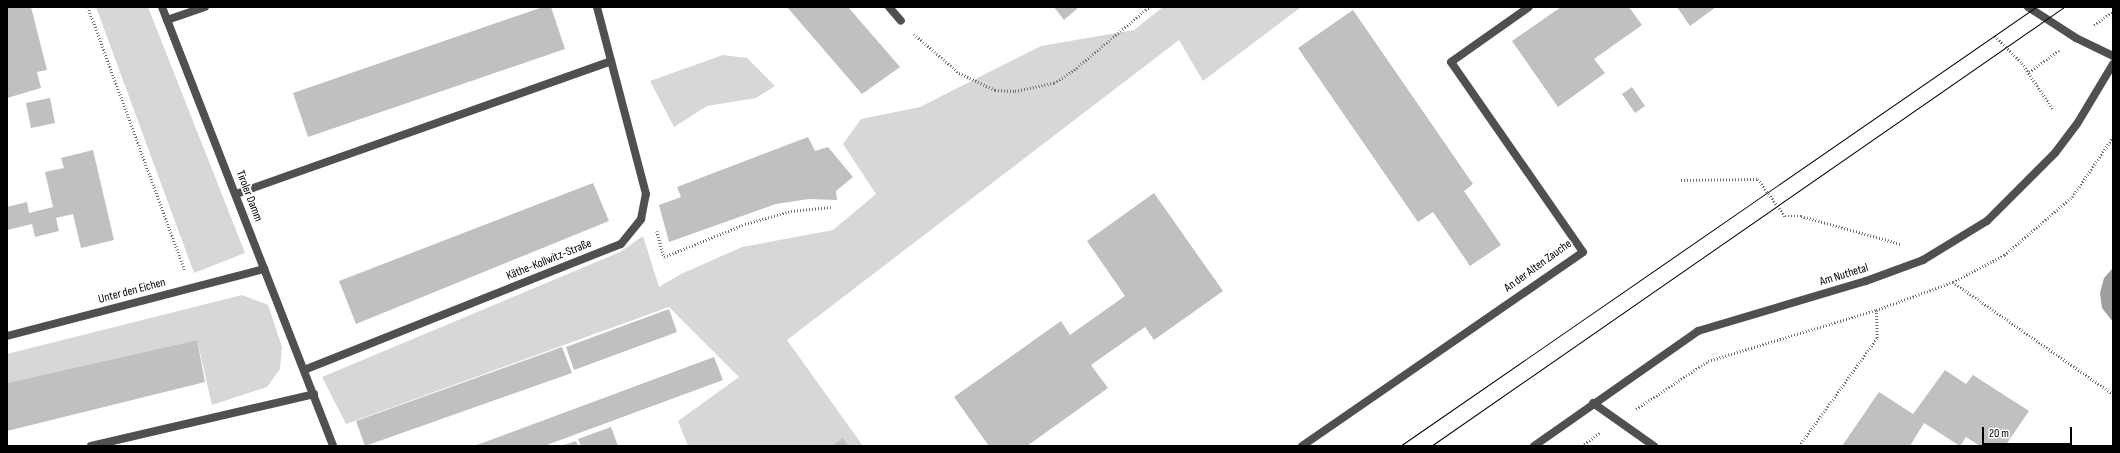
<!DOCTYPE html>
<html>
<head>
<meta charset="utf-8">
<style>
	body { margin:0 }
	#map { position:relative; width:2120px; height:453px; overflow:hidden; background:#fff; font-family:"Sofia Sans Condensed",sans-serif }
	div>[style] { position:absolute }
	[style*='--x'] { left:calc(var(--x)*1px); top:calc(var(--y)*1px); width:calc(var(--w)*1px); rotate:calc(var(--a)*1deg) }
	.green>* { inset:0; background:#d7d7d7 }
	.water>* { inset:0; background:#9e9e9e }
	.building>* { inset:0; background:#c0c0c0 }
	.path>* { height:2.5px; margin-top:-1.25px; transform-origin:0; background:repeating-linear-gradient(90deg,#727272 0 1px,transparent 0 3px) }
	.service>* { height:8px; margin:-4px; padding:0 4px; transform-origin:4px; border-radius:4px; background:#505050 }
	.minor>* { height:8px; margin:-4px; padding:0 4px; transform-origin:4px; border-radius:4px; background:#505050 }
	.tram>* { height:1px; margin:-0.5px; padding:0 0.5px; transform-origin:0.5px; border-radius:0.5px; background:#000 }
	span { translate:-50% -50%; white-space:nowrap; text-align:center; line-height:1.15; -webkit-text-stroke:4px #fff; paint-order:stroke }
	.street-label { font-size:12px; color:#000 }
	.frame { position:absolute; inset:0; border:8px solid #000; pointer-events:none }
	.scale { position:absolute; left:1982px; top:427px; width:90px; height:18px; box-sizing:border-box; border:2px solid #000; border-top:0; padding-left:5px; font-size:12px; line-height:14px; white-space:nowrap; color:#000; -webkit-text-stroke:3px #fff; paint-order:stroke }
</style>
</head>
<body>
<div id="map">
	<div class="green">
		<div style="clip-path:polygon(96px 7px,148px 7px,245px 253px,194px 273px)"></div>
		<div style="clip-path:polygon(1163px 7px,1301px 7px,1203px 81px,1179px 40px,787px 340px,863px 446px,688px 446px,678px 421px,739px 377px,669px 307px,346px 424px,322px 377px,620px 252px,643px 236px,659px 287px,681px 274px,742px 247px,833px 230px,876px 194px,843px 144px,861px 119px,920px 107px,1041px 46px,1134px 30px)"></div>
		<div style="clip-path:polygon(723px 55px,747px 58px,775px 86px,756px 98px,707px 106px,674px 127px,650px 81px)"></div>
		<div style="clip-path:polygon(242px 295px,268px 305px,282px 347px,280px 369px,267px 387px,212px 405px,197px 340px,7px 383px,7px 354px)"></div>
	</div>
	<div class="water">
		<div style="clip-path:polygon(2113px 268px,2113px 322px,2102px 308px,2100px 293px,2104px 278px)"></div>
	</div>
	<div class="building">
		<div style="clip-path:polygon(7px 7px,31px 7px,47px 70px,37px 72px,41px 88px,7px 98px)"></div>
		<div style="clip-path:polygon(543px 7px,551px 7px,565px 49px,308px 137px,293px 93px)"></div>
		<div style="clip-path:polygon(787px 7px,848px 7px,900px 67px,862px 94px)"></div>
		<div style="clip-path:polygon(1054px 7px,1079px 7px,1064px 20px)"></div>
		<div style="clip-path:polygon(1561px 7px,1629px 7px,1642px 25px,1594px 59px,1605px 73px,1558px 107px,1512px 41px)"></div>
		<div style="clip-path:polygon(1677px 7px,1716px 7px,1690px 26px)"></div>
		<div style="clip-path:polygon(1353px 10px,1473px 184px,1464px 191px,1501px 245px,1470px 266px,1433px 212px,1418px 222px,1298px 48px)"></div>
		<div style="clip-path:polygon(1632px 87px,1645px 106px,1635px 113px,1622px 94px)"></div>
		<div style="clip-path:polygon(50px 98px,55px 123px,31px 128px,26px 103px)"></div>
		<div style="clip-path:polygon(808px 137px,815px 151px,828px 147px,853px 177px,836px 191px,837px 200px,809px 199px,776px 204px,669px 242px,659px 205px,681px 197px,677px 187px)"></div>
		<div style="clip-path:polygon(93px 150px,114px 240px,81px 248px,73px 214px,56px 218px,59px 231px,35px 237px,32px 224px,7px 230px,7px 207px,27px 202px,29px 213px,53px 207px,45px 172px,64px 168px,61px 158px)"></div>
		<div style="clip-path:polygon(593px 183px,609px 221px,356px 324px,339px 281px)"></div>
		<div style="clip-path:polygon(1154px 193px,1223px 291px,1154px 340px,1145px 327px,1091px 365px,1108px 388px,1027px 446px,989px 446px,954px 397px,1061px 321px,1070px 335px,1125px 296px,1087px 241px)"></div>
		<div style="clip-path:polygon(669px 309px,677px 332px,574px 370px,566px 347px)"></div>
		<div style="clip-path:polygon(197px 340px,205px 382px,7px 431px,7px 383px)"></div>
		<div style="clip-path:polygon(562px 347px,572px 373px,365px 446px,356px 421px)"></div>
		<div style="clip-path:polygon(714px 357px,723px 380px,544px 446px,474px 446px)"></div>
		<div style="clip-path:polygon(1945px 370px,1966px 384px,1973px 375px,2029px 411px,2005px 446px,1980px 446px,1966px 437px,1960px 446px,1924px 423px,1910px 446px,1842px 446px,1879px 392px,1913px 414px)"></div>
		<div style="clip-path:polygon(611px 427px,618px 446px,581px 446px,578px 439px)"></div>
		<div style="clip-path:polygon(843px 438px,848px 446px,832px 446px)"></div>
		<div style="clip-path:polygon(576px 441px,578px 446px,565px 446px,564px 445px)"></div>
	</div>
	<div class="path">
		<div style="--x:88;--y:7;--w:280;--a:69.8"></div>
		<div style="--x:2094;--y:25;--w:24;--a:-36"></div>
		<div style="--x:914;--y:34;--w:60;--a:40.9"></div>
		<div style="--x:959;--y:73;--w:40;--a:25"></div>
		<div style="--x:995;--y:90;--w:20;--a:3"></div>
		<div style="--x:1015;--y:91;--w:40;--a:-12"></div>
		<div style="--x:1054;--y:83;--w:24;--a:-33"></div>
		<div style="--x:1074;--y:70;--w:98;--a:-40"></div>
		<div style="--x:1995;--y:36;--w:38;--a:45"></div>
		<div style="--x:2022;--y:63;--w:55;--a:56"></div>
		<div style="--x:2029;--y:72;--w:37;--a:-36"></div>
		<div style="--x:1681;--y:180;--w:77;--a:-0.7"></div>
		<div style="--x:1758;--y:179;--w:46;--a:53.9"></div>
		<div style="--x:1785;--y:216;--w:16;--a:0"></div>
		<div style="--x:1801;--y:216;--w:104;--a:15.6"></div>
		<div style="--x:657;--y:231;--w:27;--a:75"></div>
		<div style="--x:664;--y:257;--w:87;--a:-22.2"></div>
		<div style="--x:745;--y:224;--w:48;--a:-15.8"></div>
		<div style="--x:791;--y:211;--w:40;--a:-5.7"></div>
		<div style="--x:1953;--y:282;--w:195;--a:35"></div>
		<div style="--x:1636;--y:409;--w:87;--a:-33.7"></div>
		<div style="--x:1708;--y:361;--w:176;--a:-16.9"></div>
		<div style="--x:1584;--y:444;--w:19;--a:-35"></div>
		<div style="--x:1581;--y:446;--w:6;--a:0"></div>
		<div style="--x:1799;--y:446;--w:133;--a:-54.2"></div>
		<div style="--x:1877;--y:338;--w:28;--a:-92"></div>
		<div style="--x:1876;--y:310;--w:82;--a:-20"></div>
		<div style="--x:1953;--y:282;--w:58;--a:-27.9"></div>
		<div style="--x:2004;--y:255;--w:89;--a:-40.5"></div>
		<div style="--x:2072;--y:197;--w:73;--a:-55.7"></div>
	</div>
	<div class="service">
		<div style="--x:889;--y:7;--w:18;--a:49"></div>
		<div style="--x:167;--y:20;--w:40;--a:-18.9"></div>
		<div style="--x:236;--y:194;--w:398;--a:-19.5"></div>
		<div style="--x:304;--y:370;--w:341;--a:-21.7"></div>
		<div style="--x:621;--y:244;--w:32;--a:-51"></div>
		<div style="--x:641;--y:219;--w:25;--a:-79"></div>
		<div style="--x:646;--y:194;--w:193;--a:-104.7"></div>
	</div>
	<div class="minor">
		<div style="--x:162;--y:7;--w:471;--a:68.7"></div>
		<div style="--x:2028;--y:7;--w:57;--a:32.9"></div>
		<div style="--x:2076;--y:38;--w:41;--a:25.9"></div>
		<div style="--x:7;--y:336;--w:266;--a:-14.6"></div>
		<div style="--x:1593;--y:403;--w:75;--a:35.2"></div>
		<div style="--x:91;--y:446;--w:229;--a:-13.1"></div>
		<div style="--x:1302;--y:446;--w:341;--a:-34.6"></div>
		<div style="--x:1583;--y:252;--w:231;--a:-124.8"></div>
		<div style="--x:1451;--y:62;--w:95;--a:-35.2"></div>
		<div style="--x:1534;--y:446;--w:200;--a:-35"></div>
		<div style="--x:1698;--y:331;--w:175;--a:-16.6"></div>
		<div style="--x:1866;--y:281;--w:61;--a:-20.2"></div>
		<div style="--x:1923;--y:260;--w:75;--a:-31.4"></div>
		<div style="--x:1987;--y:221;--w:96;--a:-45"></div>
		<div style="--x:2055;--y:153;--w:36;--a:-53"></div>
		<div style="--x:2077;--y:124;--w:70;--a:-59"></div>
	</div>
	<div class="tram">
		<div style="--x:1400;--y:446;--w:773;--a:-34.62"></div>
		<div style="--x:1431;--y:446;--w:770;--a:-34.74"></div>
	</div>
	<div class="street-label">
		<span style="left:249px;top:196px;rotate:69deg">Tiroler Damm</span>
		<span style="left:549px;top:260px;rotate:-22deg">Käthe-Kollwitz-Straße</span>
		<span style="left:1538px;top:266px;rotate:-36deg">An der Alten Zauche</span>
		<span style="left:1844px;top:275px;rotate:-17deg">Am Nuthetal</span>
		<span style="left:132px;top:291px;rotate:-15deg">Unter den Eichen</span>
	</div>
	<div class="frame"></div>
	<div class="scale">20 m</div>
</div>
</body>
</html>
